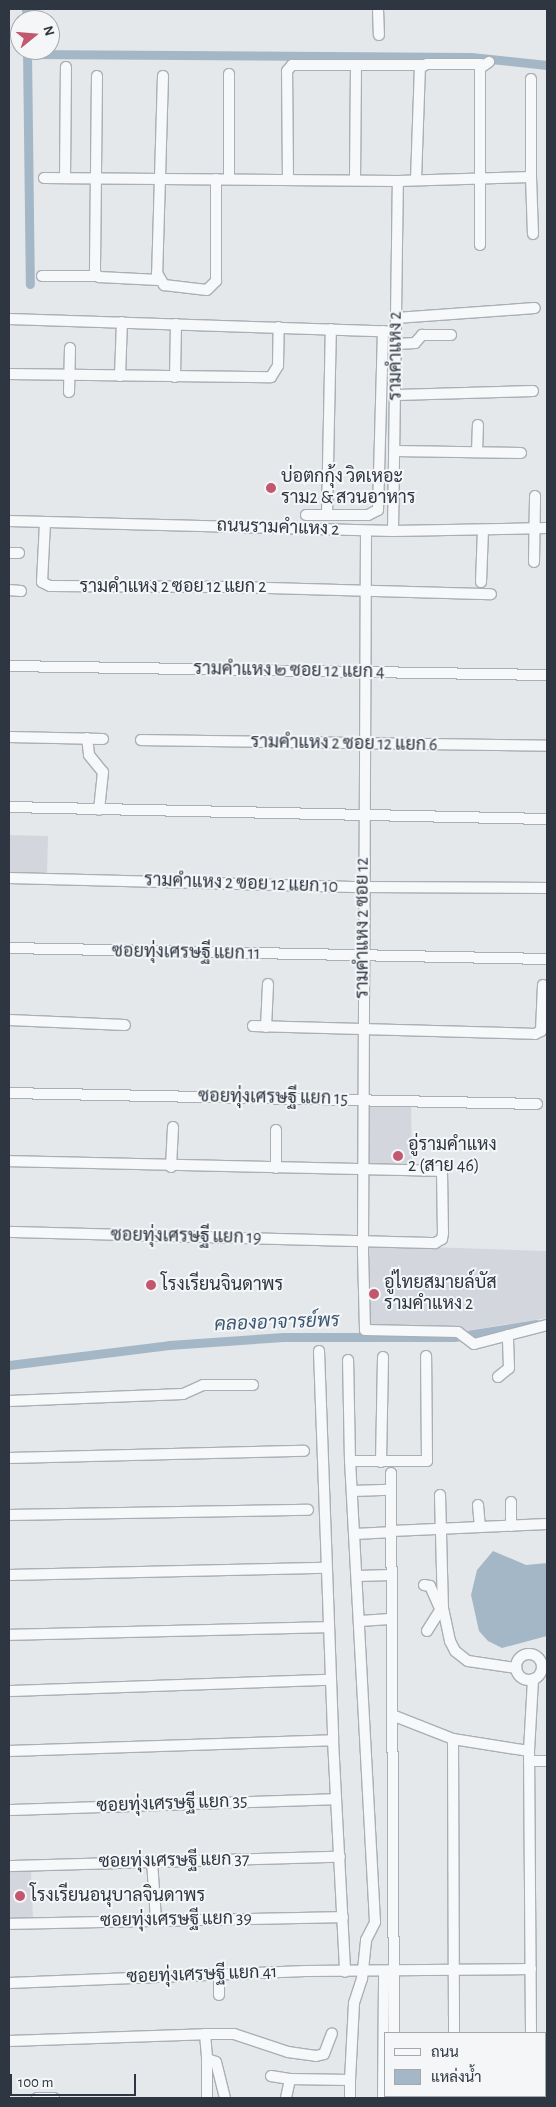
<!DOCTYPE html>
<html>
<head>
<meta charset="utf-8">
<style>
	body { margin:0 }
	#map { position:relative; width:556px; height:2107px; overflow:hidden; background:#e5e8eb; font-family:"Alegreya Sans",Sarabun,sans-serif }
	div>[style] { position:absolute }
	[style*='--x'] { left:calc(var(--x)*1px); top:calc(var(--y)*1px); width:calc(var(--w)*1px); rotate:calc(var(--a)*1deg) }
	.built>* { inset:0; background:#d3d7dd }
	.water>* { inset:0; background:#a4b7c7 }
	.canal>* { height:9px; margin:-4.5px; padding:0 4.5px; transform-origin:4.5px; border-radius:4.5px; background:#a4b7c7 }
	.roads { filter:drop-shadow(1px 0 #aaafb5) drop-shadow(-1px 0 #aaafb5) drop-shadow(0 1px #aaafb5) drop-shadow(0 -1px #aaafb5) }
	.street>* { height:10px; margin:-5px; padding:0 5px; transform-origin:5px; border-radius:5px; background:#f7f8fa }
	.street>.ring { margin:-5px; padding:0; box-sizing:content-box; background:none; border:10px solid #f7f8fa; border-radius:50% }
	.dots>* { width:14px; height:14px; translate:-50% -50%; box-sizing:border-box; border:2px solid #f4f6f8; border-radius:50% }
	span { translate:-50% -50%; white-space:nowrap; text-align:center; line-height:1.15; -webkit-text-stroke:4px #f4f6f8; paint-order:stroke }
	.street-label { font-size:18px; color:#2e3642 }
	.poi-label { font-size:18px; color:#2e3642 }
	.left { translate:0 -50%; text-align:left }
	.water-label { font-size:19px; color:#3b5773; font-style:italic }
	.frame { position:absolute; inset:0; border:10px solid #2e3642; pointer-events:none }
	.legend { position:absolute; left:384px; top:2032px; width:162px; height:65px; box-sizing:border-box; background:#f4f6f8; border:1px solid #a5a9af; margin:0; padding:6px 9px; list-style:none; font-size:15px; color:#2e3642 }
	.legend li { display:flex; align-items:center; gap:10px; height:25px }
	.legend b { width:25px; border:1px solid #a5a9af }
	.north { position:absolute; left:10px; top:10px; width:50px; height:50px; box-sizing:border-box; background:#f4f6f8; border:1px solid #a5a9af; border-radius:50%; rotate:73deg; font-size:14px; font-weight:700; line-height:20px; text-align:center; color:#2e3642 }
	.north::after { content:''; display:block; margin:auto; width:18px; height:22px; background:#c3576e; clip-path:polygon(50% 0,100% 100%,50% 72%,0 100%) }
	.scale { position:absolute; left:10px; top:2074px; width:126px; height:22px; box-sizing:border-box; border:2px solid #2e3642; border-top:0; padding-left:6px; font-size:15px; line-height:18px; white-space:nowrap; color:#2e3642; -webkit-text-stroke:4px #f4f6f8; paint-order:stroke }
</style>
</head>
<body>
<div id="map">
	<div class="built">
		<div style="clip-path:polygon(9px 835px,48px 836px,47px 876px,9px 875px)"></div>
		<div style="clip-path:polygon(368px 1103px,411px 1105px,412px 1169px,367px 1168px)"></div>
		<div style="clip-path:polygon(367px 1245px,547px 1251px,547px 1318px,471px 1330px,375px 1331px,368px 1328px)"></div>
		<div style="clip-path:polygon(31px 1870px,33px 1920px,9px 1921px,9px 1871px)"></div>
	</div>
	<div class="water">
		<div style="clip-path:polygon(493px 1551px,526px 1565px,547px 1563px,547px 1636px,502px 1648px,488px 1641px,479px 1631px,471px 1595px,477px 1570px)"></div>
	</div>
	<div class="canal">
		<div style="--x:26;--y:9;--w:11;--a:85"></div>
		<div style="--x:27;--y:50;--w:234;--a:89.3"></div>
		<div style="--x:27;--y:54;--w:444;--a:0.4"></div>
		<div style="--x:471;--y:57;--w:76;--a:6"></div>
		<div style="--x:9;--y:1365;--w:161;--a:-7.1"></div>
		<div style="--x:169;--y:1345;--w:115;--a:-4"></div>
		<div style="--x:284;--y:1337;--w:170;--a:0"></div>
		<div style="--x:454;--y:1337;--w:83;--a:-9"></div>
	</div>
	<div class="roads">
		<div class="street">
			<div style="--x:378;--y:9;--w:26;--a:88"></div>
			<div style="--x:97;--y:76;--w:197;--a:90.6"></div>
			<div style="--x:95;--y:273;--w:6;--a:45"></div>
			<div style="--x:99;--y:277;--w:60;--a:2.9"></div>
			<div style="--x:163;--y:76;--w:197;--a:91.7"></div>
			<div style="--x:157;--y:273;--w:14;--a:60"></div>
			<div style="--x:164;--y:285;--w:43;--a:6.6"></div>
			<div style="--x:207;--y:290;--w:13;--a:-45"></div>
			<div style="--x:216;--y:281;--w:102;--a:-90"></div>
			<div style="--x:531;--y:177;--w:57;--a:88"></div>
			<div style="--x:44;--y:178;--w:354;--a:0.5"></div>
			<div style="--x:398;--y:181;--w:133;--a:-1.7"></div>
			<div style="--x:531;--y:177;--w:98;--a:-90"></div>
			<div style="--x:65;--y:178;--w:111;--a:-89.5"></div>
			<div style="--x:229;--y:179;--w:105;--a:-90"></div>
			<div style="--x:288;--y:179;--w:108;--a:-90.5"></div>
			<div style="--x:287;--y:71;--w:8;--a:-50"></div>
			<div style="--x:292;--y:65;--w:131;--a:0"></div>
			<div style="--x:355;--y:180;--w:110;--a:-89.5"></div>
			<div style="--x:416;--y:180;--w:112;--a:-88"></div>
			<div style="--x:420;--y:68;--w:8;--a:-30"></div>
			<div style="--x:427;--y:64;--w:54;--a:0"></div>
			<div style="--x:480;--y:245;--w:177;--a:-90"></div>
			<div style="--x:480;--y:68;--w:11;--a:-34"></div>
			<div style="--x:42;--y:276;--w:54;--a:0"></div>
			<div style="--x:396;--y:318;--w:139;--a:-4.1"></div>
			<div style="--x:9;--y:319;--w:387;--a:1.9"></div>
			<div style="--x:397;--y:344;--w:18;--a:-3"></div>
			<div style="--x:415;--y:343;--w:11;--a:-49"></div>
			<div style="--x:422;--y:335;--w:29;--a:0"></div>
			<div style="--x:9;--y:374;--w:262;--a:0.7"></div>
			<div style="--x:271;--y:377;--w:13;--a:-58"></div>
			<div style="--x:278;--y:366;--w:39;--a:-89"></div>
			<div style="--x:120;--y:376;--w:54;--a:-87.9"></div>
			<div style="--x:175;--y:377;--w:53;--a:-88.9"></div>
			<div style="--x:69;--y:392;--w:44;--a:-88.7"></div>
			<div style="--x:397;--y:395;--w:136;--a:-1.7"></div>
			<div style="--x:395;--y:451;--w:126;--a:0.9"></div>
			<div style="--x:477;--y:452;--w:27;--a:-88"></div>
			<div style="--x:327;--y:514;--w:185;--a:-88.8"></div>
			<div style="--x:306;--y:515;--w:62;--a:0"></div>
			<div style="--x:368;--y:515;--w:11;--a:-27"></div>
			<div style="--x:378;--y:510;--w:179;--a:-88.4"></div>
			<div style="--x:9;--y:521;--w:384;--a:1.5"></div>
			<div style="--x:393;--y:531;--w:154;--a:-1.1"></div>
			<div style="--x:45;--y:523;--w:59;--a:92.9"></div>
			<div style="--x:42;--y:582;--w:9;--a:27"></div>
			<div style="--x:50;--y:586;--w:183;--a:0.3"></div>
			<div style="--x:233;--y:587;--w:258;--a:1.6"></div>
			<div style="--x:366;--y:531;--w:722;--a:90.24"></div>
			<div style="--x:363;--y:1253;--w:77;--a:88.5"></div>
			<div style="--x:365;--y:1330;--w:93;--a:1.2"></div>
			<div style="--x:458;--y:1332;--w:20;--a:37"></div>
			<div style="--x:474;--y:1344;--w:75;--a:-14.6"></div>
			<div style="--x:393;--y:531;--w:350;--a:-89.2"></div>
			<div style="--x:9;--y:553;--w:10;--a:0"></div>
			<div style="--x:534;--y:562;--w:66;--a:-89.1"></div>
			<div style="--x:481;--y:582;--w:52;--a:-87.8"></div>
			<div style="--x:9;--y:590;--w:12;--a:5"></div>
			<div style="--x:9;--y:666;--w:538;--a:0.96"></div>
			<div style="--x:9;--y:737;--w:94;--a:1.2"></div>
			<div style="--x:87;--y:738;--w:17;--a:83"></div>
			<div style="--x:89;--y:755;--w:22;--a:51"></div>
			<div style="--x:103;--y:772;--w:38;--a:96"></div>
			<div style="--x:141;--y:740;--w:406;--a:0.8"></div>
			<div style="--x:9;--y:807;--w:538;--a:1.28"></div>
			<div style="--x:9;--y:878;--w:354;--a:1.5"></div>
			<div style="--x:363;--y:887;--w:184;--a:0.3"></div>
			<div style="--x:9;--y:948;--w:538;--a:1.17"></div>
			<div style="--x:9;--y:1020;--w:116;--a:2.5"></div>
			<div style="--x:253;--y:1026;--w:282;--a:1.6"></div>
			<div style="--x:535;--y:1034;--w:7;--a:-27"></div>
			<div style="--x:541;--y:1031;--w:46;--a:-87.5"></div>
			<div style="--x:266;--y:1027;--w:43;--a:-87.3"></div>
			<div style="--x:9;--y:1093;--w:528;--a:1.19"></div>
			<div style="--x:9;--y:1161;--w:433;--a:1.3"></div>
			<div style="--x:442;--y:1171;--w:62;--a:89.1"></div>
			<div style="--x:443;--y:1233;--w:6;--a:99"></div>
			<div style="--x:442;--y:1239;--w:8;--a:150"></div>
			<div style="--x:435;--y:1243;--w:426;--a:-178.5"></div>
			<div style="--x:171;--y:1167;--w:40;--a:-87.1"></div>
			<div style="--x:276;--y:1168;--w:38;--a:-90"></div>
			<div style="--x:319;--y:1351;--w:389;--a:87.9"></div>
			<div style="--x:333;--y:1740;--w:232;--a:87"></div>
			<div style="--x:498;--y:1377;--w:14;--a:-39"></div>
			<div style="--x:509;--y:1368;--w:33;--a:-92"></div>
			<div style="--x:9;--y:1401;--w:174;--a:-2.3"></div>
			<div style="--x:183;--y:1394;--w:22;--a:-24"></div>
			<div style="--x:203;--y:1385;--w:50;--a:0"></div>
			<div style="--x:9;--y:1458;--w:295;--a:-1.4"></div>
			<div style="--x:350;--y:1461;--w:77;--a:0"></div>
			<div style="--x:427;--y:1461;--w:105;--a:-90.5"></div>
			<div style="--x:381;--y:1462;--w:105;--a:-88.9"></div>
			<div style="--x:391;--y:1473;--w:560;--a:89.69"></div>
			<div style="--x:353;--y:1491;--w:36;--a:-2"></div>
			<div style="--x:440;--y:1495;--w:113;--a:88.5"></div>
			<div style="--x:443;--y:1608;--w:34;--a:78"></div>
			<div style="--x:450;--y:1641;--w:11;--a:63"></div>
			<div style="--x:455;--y:1651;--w:16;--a:38"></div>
			<div style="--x:468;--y:1661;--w:49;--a:8.3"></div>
			<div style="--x:511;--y:1502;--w:24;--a:90"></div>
			<div style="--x:478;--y:1505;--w:22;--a:85"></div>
			<div style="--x:9;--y:1515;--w:299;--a:-1"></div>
			<div style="--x:392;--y:1531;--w:155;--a:-2.6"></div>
			<div style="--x:355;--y:1534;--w:34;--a:-3"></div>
			<div style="--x:9;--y:1575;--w:317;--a:-1.3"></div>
			<div style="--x:358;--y:1576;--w:32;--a:-2"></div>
			<div style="--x:424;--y:1585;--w:6;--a:9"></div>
			<div style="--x:430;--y:1586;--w:27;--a:66"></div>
			<div style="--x:360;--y:1621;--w:30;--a:-4"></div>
			<div style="--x:427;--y:1631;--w:25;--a:-58"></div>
			<div style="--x:9;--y:1635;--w:319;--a:-1.4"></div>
			<div class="ring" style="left:516px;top:1654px;width:16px;height:16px"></div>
			<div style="--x:9;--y:1691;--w:322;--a:-2"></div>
			<div style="--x:392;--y:1715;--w:66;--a:21.5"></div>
			<div style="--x:453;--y:1739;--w:77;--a:9"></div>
			<div style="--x:453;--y:1739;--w:294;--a:89.8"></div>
			<div style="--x:9;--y:1751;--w:324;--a:-1.9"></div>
			<div style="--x:529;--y:1761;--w:18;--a:0"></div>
			<div style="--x:9;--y:1810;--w:327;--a:-1.9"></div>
			<div style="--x:152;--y:1861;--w:58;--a:86.1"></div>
			<div style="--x:9;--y:1866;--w:331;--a:-1.6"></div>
			<div style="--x:9;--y:1924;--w:334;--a:-1.2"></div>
			<div style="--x:219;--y:1975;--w:20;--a:90"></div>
			<div style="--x:9;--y:1983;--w:297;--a:-2.3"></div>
			<div style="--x:306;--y:1971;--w:225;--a:-0.5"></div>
			<div style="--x:531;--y:2033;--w:282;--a:-90.4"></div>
			<div style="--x:529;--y:1751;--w:72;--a:-86.8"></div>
			<div style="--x:205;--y:2034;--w:29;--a:0"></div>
			<div style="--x:234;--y:2034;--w:57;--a:18.4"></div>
			<div style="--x:288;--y:2052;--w:28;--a:8"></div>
			<div style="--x:316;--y:2056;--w:8;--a:-14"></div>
			<div style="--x:324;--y:2054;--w:22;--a:-69"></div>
			<div style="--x:9;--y:2041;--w:196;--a:-2"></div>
			<div style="--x:205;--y:2034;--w:25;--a:85"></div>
			<div style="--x:207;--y:2059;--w:9;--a:18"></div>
			<div style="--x:216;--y:2062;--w:37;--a:76"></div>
			<div style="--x:271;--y:2076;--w:19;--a:9"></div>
			<div style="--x:350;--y:2080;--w:18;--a:90"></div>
			<div style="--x:454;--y:2096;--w:2;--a:90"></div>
			<div style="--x:531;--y:2096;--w:2;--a:90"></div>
			<div style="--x:37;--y:2098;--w:17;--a:0"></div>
			<div style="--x:207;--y:2098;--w:39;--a:-90"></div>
			<div style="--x:286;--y:2098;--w:19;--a:-78"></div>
			<div style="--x:290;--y:2079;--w:60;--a:1"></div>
			<div style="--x:350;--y:2080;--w:77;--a:-87"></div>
			<div style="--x:354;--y:2003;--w:25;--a:-72"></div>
			<div style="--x:362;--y:1979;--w:39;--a:-84"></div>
			<div style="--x:366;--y:1940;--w:20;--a:-63"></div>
			<div style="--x:375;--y:1922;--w:462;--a:-93.1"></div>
			<div style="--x:350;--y:1461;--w:101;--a:-91.1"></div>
			<div style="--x:383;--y:2098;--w:127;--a:-89.5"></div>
			<div style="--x:394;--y:2098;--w:2;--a:-90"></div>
		</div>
	</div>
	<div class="dots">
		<div style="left:271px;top:488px;background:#c3576e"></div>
		<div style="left:398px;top:1156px;background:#c3576e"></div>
		<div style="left:151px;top:1285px;background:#c3576e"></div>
		<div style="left:374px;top:1294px;background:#c3576e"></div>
		<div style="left:20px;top:1896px;background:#c3576e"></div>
	</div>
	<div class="street-label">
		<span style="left:396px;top:356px;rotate:-90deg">รามคำแหง 2</span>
		<span style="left:278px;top:528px;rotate:2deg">ถนนรามคำแหง 2</span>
		<span style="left:173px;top:587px">รามคำแหง 2 ซอย 12 แยก 2</span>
		<span style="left:289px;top:671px;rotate:1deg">รามคำแหง ๒ ซอย 12 แยก 4</span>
		<span style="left:344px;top:744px;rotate:1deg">รามคำแหง 2 ซอย 12 แยก 6</span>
		<span style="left:241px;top:884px;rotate:2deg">รามคำแหง 2 ซอย 12 แยก 10</span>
		<span style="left:363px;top:928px;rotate:-90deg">รามคำแหง 2 ซอย 12</span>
		<span style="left:186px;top:953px;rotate:1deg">ซอยทุ่งเศรษฐี แยก 11</span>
		<span style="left:273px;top:1098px;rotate:1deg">ซอยทุ่งเศรษฐี แยก 15</span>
		<span style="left:186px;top:1237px;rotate:1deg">ซอยทุ่งเศรษฐี แยก 19</span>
		<span style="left:172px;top:1804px;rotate:-2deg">ซอยทุ่งเศรษฐี แยก 35</span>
		<span style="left:174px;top:1861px;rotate:-1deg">ซอยทุ่งเศรษฐี แยก 37</span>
		<span style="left:176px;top:1920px;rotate:-1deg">ซอยทุ่งเศรษฐี แยก 39</span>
		<span style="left:202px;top:1975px;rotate:-2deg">ซอยทุ่งเศรษฐี แยก 41</span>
	</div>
	<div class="poi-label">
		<span class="left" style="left:281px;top:488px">บ่อตกกุ้ง วิดเหอะ<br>ราม2 &amp; สวนอาหาร</span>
		<span class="left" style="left:408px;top:1156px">อู่รามคำแหง<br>2 (สาย 46)</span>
		<span class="left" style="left:384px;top:1294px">อู่ไทยสมายล์บัส<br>รามคำแหง 2</span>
		<span class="left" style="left:161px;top:1285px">โรงเรียนจินดาพร</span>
		<span class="left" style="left:30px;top:1896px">โรงเรียนอนุบาลจินดาพร</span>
	</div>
	<div class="water-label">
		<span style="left:277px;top:1323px;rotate:-2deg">คลองอาจารย์พร</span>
	</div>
	<div class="frame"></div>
	<ul class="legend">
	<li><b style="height:6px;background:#f7f8fa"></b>ถนน</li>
	<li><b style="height:14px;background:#a4b7c7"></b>แหล่งน้ำ</li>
	</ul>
	<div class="north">N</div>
	<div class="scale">100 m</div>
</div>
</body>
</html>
